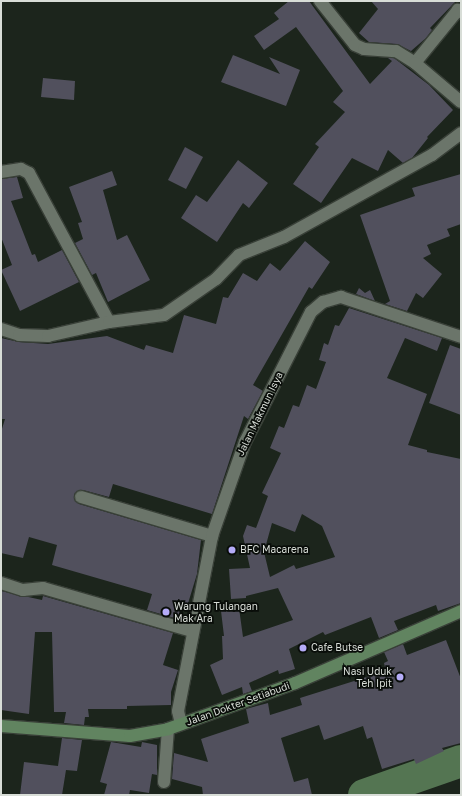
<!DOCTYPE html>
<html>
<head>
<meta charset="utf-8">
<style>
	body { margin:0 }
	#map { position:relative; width:462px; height:796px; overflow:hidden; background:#1c251c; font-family:"Golos Text",sans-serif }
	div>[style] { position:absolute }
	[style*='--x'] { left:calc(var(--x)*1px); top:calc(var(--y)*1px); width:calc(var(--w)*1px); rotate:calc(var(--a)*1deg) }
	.river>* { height:32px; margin:-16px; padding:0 16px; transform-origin:16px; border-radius:16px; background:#547552 }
	.building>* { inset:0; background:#51505d }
	.roads { filter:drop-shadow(1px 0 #394038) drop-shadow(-1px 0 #394038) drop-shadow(0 1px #394038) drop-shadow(0 -1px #394038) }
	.street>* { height:12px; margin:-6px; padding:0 6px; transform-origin:6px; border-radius:6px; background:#6b756a }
	.secondary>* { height:12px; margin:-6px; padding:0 6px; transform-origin:6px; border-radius:6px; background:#618460 }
	.dots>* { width:11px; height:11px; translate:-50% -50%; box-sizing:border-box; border:2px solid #090d09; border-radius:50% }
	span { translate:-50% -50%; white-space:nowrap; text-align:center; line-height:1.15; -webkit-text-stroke:3.5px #090d09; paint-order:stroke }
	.street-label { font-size:10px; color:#d8ddd7 }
	.poi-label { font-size:10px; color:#d8ddd7 }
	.left { translate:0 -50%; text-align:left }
	.right { translate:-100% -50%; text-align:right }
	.frame { position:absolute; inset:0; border:2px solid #d8ddd7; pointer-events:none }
</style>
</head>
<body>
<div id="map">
	<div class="river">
		<div style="--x:364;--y:795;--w:103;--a:-19.3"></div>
	</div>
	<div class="building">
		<div style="clip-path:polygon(289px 1px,309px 1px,370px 84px,392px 61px,388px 58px,394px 58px,429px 85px,453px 110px,427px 137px,428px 138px,412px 158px,403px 163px,388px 150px,378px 171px,352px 158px,321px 203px,293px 184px,319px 147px,315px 144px,345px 112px,333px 102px,343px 91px,296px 27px,264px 50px,254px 36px,279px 19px,274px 13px)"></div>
		<div style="clip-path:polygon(371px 1px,456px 1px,430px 28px,432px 30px,426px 38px,411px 51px,397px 44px,369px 42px,359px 33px,378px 9px)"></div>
		<div style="clip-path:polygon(233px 55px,280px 74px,269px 57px,300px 70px,286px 106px,221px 82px)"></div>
		<div style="clip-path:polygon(43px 78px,75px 81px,74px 100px,41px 97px)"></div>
		<div style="clip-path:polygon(185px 147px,203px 157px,186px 189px,168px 180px)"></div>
		<div style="clip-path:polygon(238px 160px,268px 183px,249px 208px,243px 203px,217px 242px,181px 218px,196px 195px,207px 202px)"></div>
		<div style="clip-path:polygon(112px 171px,117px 185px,103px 190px,117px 240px,127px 235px,150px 280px,108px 302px,96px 273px,92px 275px,75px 243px,83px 239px,78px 223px,82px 222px,69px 187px)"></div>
		<div style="clip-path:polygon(461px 174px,461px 224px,447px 229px,450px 236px,427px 245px,431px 254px,423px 258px,442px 274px,423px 298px,416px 293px,407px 311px,385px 304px,390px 301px,360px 215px,415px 196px,412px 188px)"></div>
		<div style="clip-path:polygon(17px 177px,23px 198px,11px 201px,32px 255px,35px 254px,38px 262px,62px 250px,79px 282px,20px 311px,1px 270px,12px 265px,1px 237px,1px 179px)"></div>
		<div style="clip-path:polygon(305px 241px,330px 262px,312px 289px,309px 287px,253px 385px,263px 391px,248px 419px,244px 416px,212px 514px,113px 484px,109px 497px,83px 490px,74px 494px,74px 499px,79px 504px,201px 540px,197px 574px,186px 610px,181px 608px,178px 619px,147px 610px,152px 594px,52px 565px,57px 545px,29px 537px,23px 558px,1px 553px,1px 432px,5px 419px,1px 419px,1px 338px,19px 342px,48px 344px,107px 336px,144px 350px,146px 345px,173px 353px,184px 315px,216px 324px,223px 297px,228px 298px,243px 273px,257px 281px,270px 263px,280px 271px)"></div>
		<div style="clip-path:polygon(359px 288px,365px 293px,370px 290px,375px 301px,356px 294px)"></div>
		<div style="clip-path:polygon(evenodd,349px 308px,442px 338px,437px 351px,405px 338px,387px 378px,427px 394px,408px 445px,427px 450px,427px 452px,461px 459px,461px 603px,438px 611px,436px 605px,394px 621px,398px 630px,379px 638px,371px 617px,325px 635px,323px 632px,289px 649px,295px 669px,279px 674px,278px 670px,249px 683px,252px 691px,243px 694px,242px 687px,222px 695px,210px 665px,223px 659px,222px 636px,224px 636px,221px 611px,239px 608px,243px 637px,293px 620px,278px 588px,246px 596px,246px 598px,231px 599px,229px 569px,250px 568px,243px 536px,247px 525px,256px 528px,268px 496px,262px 493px,281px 453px,270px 448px,279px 426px,284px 428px,293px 405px,299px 407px,307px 385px,316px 389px,326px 362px,319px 360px,324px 343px,328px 345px,335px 325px,339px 326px,349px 308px,302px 514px,322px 526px,335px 557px,296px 569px,294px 565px,270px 577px,264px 552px,272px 523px,295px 532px,302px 514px)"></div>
		<div style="clip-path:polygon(450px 345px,461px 349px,461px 415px,429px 403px)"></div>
		<div style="clip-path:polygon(1px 591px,42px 600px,43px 596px,173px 633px,163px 665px,178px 670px,171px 692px,171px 705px,127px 706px,127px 709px,88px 709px,89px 717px,85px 717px,84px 725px,64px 723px,66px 712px,54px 712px,52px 632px,35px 632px,29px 714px,1px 710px)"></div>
		<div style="clip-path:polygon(446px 640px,461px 679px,461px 743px,442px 748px,444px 751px,416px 764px,414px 759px,382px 769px,372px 737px,367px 739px,363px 726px,324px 740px,319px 725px,281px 738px,294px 782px,308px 778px,312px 795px,203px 795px,202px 787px,172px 779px,174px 753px,208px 762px,201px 739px,249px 723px,246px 709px,268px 703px,270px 715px,302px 705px,300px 698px,386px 671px,384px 663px,388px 661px,384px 652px,403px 644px,407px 655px)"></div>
		<div style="clip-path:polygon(62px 738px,82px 740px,77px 771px,66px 770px,62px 795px,20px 795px,24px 762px,58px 766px)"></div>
		<div style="clip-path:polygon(111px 742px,141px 747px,142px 742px,157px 745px,157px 775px,152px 774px,149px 793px,130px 790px,129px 795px,104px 795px,107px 784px,100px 782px)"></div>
	</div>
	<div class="roads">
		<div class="street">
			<div style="--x:320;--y:1;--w:56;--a:51.5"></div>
			<div style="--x:355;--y:45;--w:10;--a:24"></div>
			<div style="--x:364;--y:49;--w:32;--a:4"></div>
			<div style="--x:396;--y:51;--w:22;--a:32"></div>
			<div style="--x:461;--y:12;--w:4;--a:-146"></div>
			<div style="--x:458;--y:10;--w:68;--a:129.1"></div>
			<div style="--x:415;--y:63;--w:60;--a:40.3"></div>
			<div style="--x:1;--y:172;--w:20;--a:-9"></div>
			<div style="--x:21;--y:169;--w:9;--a:27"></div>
			<div style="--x:29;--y:173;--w:169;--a:61.8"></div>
			<div style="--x:1;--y:329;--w:19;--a:18"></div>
			<div style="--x:19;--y:335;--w:29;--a:2"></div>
			<div style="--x:48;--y:336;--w:63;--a:-12.9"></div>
			<div style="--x:109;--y:322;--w:55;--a:-7.3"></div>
			<div style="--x:164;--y:315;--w:63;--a:-34.7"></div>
			<div style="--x:216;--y:279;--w:33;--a:-46"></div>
			<div style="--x:239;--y:255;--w:48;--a:-21.8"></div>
			<div style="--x:284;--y:237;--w:169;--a:-29"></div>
			<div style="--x:432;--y:155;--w:36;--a:-37"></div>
			<div style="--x:81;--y:497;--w:137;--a:16.6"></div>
			<div style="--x:1;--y:583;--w:23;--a:18"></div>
			<div style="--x:23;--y:590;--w:20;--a:-6"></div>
			<div style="--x:43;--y:588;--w:155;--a:16.1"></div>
			<div style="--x:181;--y:724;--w:13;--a:-103"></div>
			<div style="--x:178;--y:711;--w:178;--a:-79"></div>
			<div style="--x:212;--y:536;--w:100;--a:-70.7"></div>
			<div style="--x:245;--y:442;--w:146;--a:-63.1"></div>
			<div style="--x:311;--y:312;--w:16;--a:-40"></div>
			<div style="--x:323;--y:302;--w:19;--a:-16"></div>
			<div style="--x:341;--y:297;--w:126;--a:18.4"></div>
			<div style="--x:164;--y:782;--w:53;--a:-85.7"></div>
		</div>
		<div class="secondary">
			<div style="--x:1;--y:726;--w:129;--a:4.4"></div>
			<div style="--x:130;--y:736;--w:39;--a:-10"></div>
			<div style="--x:168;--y:729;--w:135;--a:-19.9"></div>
			<div style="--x:295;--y:683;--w:181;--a:-23.4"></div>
		</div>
	</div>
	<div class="dots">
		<div style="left:232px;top:550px;background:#b5acf8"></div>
		<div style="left:166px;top:612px;background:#b5acf8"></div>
		<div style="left:303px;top:648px;background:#b5acf8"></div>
		<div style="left:400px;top:677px;background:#b5acf8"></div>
	</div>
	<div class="street-label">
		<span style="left:260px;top:414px;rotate:-64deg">Jalan Makmun Isya</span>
		<span style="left:238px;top:704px;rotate:-20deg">Jalan Dokter Setiabudi</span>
	</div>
	<div class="poi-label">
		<span class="left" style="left:240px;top:550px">BFC Macarena</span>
		<span class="left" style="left:174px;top:612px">Warung Tulangan<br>Mak Ara</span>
		<span class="left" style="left:311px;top:648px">Cafe Butse</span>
		<span class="right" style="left:392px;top:677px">Nasi Uduk<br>Teh Ipit</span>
	</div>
	<div class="frame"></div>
</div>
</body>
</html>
